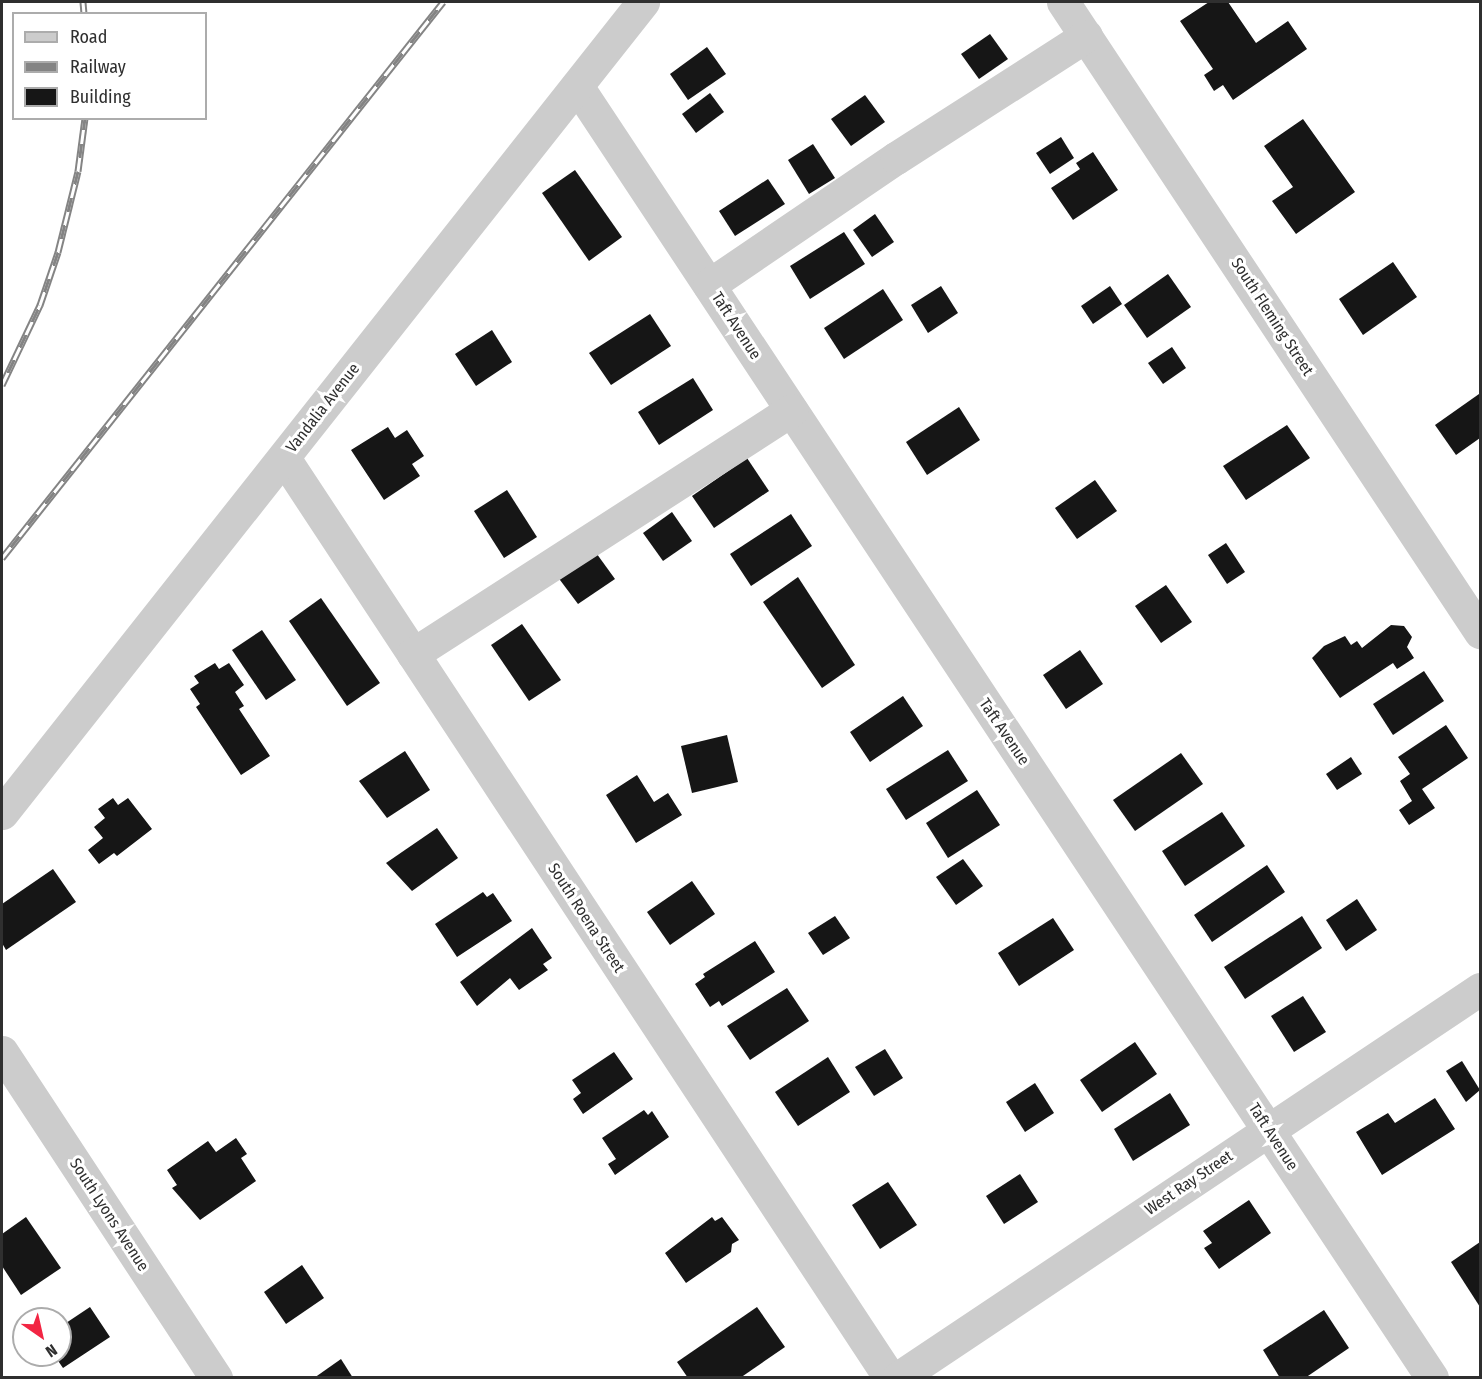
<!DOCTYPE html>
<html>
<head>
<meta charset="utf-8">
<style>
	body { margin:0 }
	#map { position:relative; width:1482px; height:1379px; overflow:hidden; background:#fff; font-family:"Fira Sans Condensed",sans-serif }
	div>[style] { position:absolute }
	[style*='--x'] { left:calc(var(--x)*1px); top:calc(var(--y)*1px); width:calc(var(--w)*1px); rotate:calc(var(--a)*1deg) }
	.building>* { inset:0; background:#161616 }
	.minor>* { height:33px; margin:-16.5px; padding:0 16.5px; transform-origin:16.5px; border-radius:16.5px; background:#ccc }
	.rail>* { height:7px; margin-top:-3.5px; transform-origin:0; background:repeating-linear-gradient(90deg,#fff 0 14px,#848484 0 28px); box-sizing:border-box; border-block:2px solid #848484 }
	span { translate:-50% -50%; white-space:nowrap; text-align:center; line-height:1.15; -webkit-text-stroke:6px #fff; paint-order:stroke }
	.street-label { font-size:16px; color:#2f2f2f }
	.frame { position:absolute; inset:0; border:3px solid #2f2f2f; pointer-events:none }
	.legend { position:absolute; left:12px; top:12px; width:195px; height:108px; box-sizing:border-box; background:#fff; border:2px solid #acacac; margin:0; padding:8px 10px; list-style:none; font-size:18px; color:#2f2f2f }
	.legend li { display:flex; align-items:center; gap:12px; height:30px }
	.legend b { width:30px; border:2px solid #acacac }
	.north { position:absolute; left:12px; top:1307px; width:60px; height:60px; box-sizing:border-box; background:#fff; border:2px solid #acacac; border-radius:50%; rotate:146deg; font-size:16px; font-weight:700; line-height:24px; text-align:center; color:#2f2f2f }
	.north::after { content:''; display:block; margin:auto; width:21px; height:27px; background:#f22543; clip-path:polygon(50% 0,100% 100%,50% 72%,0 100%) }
</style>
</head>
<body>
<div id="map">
	<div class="building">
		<div style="clip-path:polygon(1209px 2px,1228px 2px,1256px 43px,1288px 21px,1307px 49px,1233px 100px,1223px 85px,1214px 91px,1204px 75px,1213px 69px,1180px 21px)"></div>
		<div style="clip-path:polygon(990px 34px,1008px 59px,979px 79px,961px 54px)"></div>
		<div style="clip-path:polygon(707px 47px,726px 74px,688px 100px,670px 74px)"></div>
		<div style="clip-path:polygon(710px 93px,724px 112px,696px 133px,682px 114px)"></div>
		<div style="clip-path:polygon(865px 95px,885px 122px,851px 146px,831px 119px)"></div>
		<div style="clip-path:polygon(1303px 119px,1355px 192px,1296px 234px,1272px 201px,1293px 187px,1264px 146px)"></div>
		<div style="clip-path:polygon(1061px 137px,1074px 158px,1050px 174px,1036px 153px)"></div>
		<div style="clip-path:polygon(813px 144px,835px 178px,809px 194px,788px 160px)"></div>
		<div style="clip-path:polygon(1093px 152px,1118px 190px,1073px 220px,1051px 188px,1080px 169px,1076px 163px)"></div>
		<div style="clip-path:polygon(575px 170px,622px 237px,589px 261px,542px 193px)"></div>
		<div style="clip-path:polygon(768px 179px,785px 204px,735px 236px,719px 211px)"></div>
		<div style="clip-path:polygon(875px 214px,894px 242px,872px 257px,853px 230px)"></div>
		<div style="clip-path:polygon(844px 232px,865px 264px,810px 299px,790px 266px)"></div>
		<div style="clip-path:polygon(1393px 262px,1417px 297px,1363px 335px,1339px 299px)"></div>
		<div style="clip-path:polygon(1168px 274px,1191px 307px,1147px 338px,1124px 305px)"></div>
		<div style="clip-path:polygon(941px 286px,958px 313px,928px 333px,911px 305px)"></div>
		<div style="clip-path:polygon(1110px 286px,1122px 304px,1093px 324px,1081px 306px)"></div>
		<div style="clip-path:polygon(883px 289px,903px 320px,844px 359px,824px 328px)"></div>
		<div style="clip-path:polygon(650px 314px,671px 346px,611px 385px,589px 353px)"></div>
		<div style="clip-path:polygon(492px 330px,512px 362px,476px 386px,455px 354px)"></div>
		<div style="clip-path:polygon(1172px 347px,1186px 368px,1163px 384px,1148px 363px)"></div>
		<div style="clip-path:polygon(693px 378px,713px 410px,659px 445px,638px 412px)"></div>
		<div style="clip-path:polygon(1479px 394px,1480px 438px,1456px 455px,1435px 425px)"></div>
		<div style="clip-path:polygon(959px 407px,980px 440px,927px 475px,906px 442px)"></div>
		<div style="clip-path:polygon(1287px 425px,1310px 458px,1246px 500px,1223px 466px)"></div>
		<div style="clip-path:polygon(388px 427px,395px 438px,407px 430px,424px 456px,412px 464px,420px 476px,384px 500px,351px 450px)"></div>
		<div style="clip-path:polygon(747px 458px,769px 491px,714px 528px,692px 496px)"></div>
		<div style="clip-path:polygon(1095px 480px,1117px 511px,1077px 539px,1055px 508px)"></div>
		<div style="clip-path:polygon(507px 490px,537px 537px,504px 558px,474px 511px)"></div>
		<div style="clip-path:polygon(672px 512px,692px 541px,663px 561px,643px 533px)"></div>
		<div style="clip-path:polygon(791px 514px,812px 546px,751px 586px,730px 554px)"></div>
		<div style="clip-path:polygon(1226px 543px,1245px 572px,1227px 584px,1208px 555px)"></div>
		<div style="clip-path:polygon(594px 550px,615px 579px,578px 604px,557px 576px)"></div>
		<div style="clip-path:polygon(798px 577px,855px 665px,822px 688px,763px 602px)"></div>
		<div style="clip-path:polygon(1166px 585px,1192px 622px,1161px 643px,1135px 606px)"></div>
		<div style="clip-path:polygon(321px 598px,380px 683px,347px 706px,289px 621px)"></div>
		<div style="clip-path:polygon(522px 624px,561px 680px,529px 701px,491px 645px)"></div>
		<div style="clip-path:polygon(1391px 625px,1404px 626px,1412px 637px,1407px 647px,1414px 658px,1397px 669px,1393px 663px,1340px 698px,1312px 658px,1324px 646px,1345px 636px,1351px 645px,1357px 641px,1362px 648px)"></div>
		<div style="clip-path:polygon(262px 630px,296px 680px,266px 700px,232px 650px)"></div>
		<div style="clip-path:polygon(1080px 650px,1103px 684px,1066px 709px,1043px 675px)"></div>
		<div style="clip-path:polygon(215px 663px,219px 669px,229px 663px,244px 685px,235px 692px,244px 706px,239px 709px,270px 756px,241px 775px,196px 707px,200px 704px,190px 689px,199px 683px,194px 676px)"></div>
		<div style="clip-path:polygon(1424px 671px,1444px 701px,1393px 735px,1373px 704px)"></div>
		<div style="clip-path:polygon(903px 696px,923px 726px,870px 762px,850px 732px)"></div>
		<div style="clip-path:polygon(1446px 725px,1468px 758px,1422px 789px,1435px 808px,1409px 825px,1399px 810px,1412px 801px,1400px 781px,1410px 774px,1398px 757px)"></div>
		<div style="clip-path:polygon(727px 735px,738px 782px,692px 793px,681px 746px)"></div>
		<div style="clip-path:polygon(948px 750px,968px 781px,906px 820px,886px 789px)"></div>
		<div style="clip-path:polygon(405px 751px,430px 790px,387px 818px,359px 781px)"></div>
		<div style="clip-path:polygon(1181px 753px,1203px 784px,1135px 831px,1113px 800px)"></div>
		<div style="clip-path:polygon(1351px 757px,1362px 774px,1337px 790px,1326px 774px)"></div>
		<div style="clip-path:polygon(637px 775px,654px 802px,668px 793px,682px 815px,636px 843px,606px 795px)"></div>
		<div style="clip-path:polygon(977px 790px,1000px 825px,948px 858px,926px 823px)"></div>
		<div style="clip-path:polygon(113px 798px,118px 805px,128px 798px,152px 829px,117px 856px,114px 853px,99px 864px,88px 850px,103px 838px,94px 827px,105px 818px,98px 809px)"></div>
		<div style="clip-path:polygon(1222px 812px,1245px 846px,1185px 886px,1162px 851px)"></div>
		<div style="clip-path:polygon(437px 828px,458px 858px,412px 891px,386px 863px)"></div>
		<div style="clip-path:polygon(963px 859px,983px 886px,956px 905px,936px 877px)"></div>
		<div style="clip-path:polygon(1267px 865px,1285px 892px,1212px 942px,1194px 915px)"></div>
		<div style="clip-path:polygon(53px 869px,76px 902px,6px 950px,2px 943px,2px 904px)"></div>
		<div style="clip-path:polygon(692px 881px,715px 914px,670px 945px,647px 912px)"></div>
		<div style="clip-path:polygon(483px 892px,487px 897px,493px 893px,512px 921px,457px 957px,435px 924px)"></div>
		<div style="clip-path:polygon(1357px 899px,1377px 930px,1346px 951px,1326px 920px)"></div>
		<div style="clip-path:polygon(835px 916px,850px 938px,823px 955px,808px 933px)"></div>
		<div style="clip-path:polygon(1302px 916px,1322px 948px,1245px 999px,1224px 967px)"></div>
		<div style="clip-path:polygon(1053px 918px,1074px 950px,1019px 986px,998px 953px)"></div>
		<div style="clip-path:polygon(532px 928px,552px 958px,543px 964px,548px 970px,519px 990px,510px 978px,477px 1006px,460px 982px)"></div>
		<div style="clip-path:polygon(755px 941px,775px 972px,722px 1006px,719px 1001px,710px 1007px,695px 984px,705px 977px,703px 974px)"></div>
		<div style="clip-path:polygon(787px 988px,809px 1021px,750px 1060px,727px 1026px)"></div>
		<div style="clip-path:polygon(1303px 996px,1326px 1032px,1294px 1052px,1271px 1016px)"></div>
		<div style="clip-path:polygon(1135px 1042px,1157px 1074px,1102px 1112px,1080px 1080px)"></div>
		<div style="clip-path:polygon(885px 1049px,903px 1078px,874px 1096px,855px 1067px)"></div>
		<div style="clip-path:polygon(614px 1052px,633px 1079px,583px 1114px,573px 1099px,581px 1093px,572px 1080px)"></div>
		<div style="clip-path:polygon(828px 1057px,850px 1092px,798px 1126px,775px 1092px)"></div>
		<div style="clip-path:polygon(1462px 1061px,1480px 1090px,1466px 1102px,1446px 1071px)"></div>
		<div style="clip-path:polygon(1035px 1083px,1054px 1113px,1025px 1132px,1006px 1102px)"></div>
		<div style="clip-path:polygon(1170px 1093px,1190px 1125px,1133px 1161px,1114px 1129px)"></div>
		<div style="clip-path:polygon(1435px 1098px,1455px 1129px,1382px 1175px,1356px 1132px,1388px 1113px,1395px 1123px)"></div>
		<div style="clip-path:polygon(644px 1110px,648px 1115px,652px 1111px,669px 1137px,615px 1175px,608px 1164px,616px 1159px,602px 1138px)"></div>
		<div style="clip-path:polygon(236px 1138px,247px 1154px,241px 1158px,256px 1181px,200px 1220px,172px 1188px,177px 1185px,167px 1170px,208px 1141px,216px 1152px)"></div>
		<div style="clip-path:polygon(1020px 1174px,1038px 1202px,1004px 1224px,986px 1196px)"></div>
		<div style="clip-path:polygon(888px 1182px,917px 1225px,880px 1249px,852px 1205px)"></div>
		<div style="clip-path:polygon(1249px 1200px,1271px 1233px,1219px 1269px,1204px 1248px,1212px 1243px,1203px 1231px)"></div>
		<div style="clip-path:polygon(26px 1217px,61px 1268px,21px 1295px,2px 1266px,2px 1234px)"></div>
		<div style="clip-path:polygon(712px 1217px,715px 1221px,722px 1217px,739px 1240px,732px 1244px,731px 1252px,686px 1283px,665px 1253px)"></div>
		<div style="clip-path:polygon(1480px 1242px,1480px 1307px,1451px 1262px)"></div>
		<div style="clip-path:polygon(302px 1265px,324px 1298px,286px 1324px,264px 1292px)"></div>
		<div style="clip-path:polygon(90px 1307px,110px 1337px,63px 1368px,54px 1355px,60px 1355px,60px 1327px)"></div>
		<div style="clip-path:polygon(757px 1307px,785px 1347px,740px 1378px,688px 1378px,677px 1362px)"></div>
		<div style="clip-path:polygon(1324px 1310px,1349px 1348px,1305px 1378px,1280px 1378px,1263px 1350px)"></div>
		<div style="clip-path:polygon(341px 1359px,353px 1378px,314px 1378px)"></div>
	</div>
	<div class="minor">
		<div style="--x:1063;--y:2;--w:756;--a:56.5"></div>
		<div style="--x:577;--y:86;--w:1549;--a:56.5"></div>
		<div style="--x:709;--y:285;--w:226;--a:-34.2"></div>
		<div style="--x:896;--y:158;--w:226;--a:-32.7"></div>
		<div style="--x:284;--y:458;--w:1102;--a:56.63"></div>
		<div style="--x:413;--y:654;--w:450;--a:-32.8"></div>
		<div style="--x:2;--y:813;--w:1034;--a:-51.68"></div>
		<div style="--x:2;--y:1052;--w:390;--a:56.7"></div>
		<div style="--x:898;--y:1378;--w:700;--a:-33.76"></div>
	</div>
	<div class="rail">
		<div style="--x:83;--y:2;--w:12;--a:85"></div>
		<div style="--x:2;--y:385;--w:89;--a:-64.6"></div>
		<div style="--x:40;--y:305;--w:56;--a:-71.2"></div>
		<div style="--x:58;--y:252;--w:83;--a:-76.1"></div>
		<div style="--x:78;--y:171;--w:53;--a:-82.5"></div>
		<div style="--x:2;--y:558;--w:710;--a:-51.58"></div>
	</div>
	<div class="street-label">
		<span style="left:1272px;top:317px;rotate:57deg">South Fleming Street</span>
		<span style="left:736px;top:326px;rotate:57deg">Taft Avenue</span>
		<span style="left:323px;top:408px;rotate:-52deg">Vandalia Avenue</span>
		<span style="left:1004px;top:732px;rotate:56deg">Taft Avenue</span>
		<span style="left:586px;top:918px;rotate:57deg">South Roena Street</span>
		<span style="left:1273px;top:1137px;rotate:57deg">Taft Avenue</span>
		<span style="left:1189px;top:1183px;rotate:-34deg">West Ray Street</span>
		<span style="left:109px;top:1215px;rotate:57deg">South Lyons Avenue</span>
	</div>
	<div class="frame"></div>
	<ul class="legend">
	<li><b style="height:8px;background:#ccc"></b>Road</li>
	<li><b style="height:8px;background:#848484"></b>Railway</li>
	<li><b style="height:16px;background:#161616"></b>Building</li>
	</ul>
	<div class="north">N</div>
</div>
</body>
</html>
